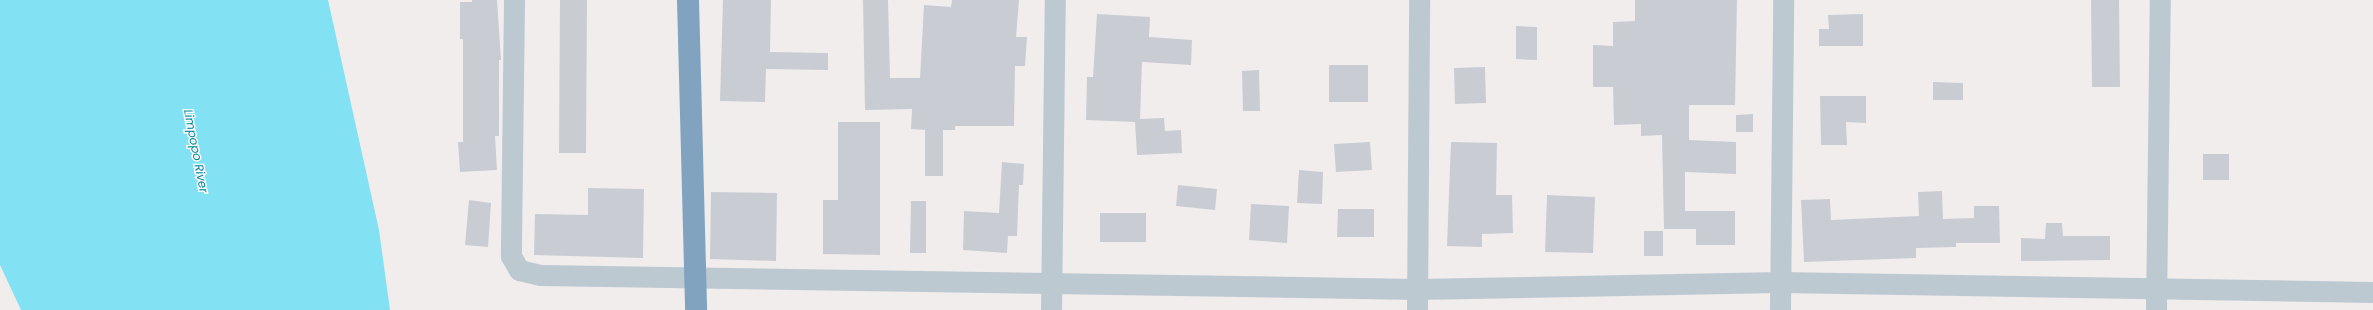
<!DOCTYPE html>
<html>
<head>
<meta charset="utf-8">
<style>
	body { margin:0 }
	#map { position:relative; width:2373px; height:310px; overflow:hidden; background:#f1eded; font-family:Poppins,sans-serif }
	div>[style] { position:absolute }
	[style*='--x'] { left:calc(var(--x)*1px); top:calc(var(--y)*1px); width:calc(var(--w)*1px); rotate:calc(var(--a)*1deg) }
	.water>* { inset:0; background:#82e1f2 }
	.building>* { inset:0; background:#c9cdd3 }
	.street>* { height:21px; margin:-10.5px; padding:0 10.5px; transform-origin:10.5px; border-radius:10.5px; background:#bdc9d1 }
	.highway>* { height:22px; margin:-11px; padding:0 11px; transform-origin:11px; border-radius:11px; background:#81a3c0 }
	span { translate:-50% -50%; white-space:nowrap; text-align:center; line-height:1.15; -webkit-text-stroke:3px #fff; paint-order:stroke }
	.water-label { font-size:12px; color:#04829a; font-style:italic }
</style>
</head>
<body>
<div id="map">
	<div class="water">
		<div style="clip-path:polygon(0 0,328px 0,379px 230px,390px 310px,21px 310px,0 265px)"></div>
	</div>
	<div class="building">
		<div style="clip-path:polygon(472px 0,497px 0,501px 60px,499px 60px,499px 136px,495px 136px,497px 170px,460px 172px,458px 142px,463px 142px,463px 39px,460px 39px,460px 2px,472px 2px)"></div>
		<div style="clip-path:polygon(560px 0,587px 0,586px 153px,559px 153px)"></div>
		<div style="clip-path:polygon(723px 0,771px 0,770px 52px,828px 53px,828px 70px,766px 69px,765px 102px,720px 101px)"></div>
		<div style="clip-path:polygon(863px 0,888px 0,890px 78px,920px 78px,924px 5px,951px 7px,952px 0,1019px 0,1016px 37px,1027px 37px,1025px 66px,1015px 66px,1014px 126px,955px 126px,955px 130px,943px 130px,943px 176px,925px 176px,925px 130px,911px 129px,912px 109px,865px 110px)"></div>
		<div style="clip-path:polygon(1635px 0,1737px 0,1735px 105px,1689px 105px,1689px 140px,1736px 142px,1736px 174px,1685px 172px,1685px 211px,1735px 211px,1735px 245px,1696px 245px,1696px 229px,1664px 229px,1662px 135px,1641px 136px,1641px 124px,1614px 125px,1613px 87px,1593px 87px,1593px 45px,1613px 46px,1613px 22px,1635px 21px)"></div>
		<div style="clip-path:polygon(2091px 0,2119px 0,2120px 87px,2092px 87px)"></div>
		<div style="clip-path:polygon(1097px 14px,1150px 17px,1149px 37px,1192px 40px,1191px 65px,1142px 62px,1140px 119px,1164px 118px,1165px 131px,1181px 130px,1182px 153px,1137px 155px,1135px 122px,1086px 120px,1087px 77px,1093px 77px)"></div>
		<div style="clip-path:polygon(1863px 14px,1863px 46px,1819px 46px,1819px 29px,1829px 29px,1828px 15px)"></div>
		<div style="clip-path:polygon(1516px 26px,1537px 27px,1537px 60px,1516px 59px)"></div>
		<div style="clip-path:polygon(1329px 65px,1368px 65px,1368px 102px,1329px 102px)"></div>
		<div style="clip-path:polygon(1485px 67px,1486px 103px,1455px 104px,1454px 68px)"></div>
		<div style="clip-path:polygon(1259px 70px,1260px 111px,1243px 111px,1242px 71px)"></div>
		<div style="clip-path:polygon(1933px 82px,1963px 83px,1963px 100px,1933px 100px)"></div>
		<div style="clip-path:polygon(1820px 96px,1866px 96px,1866px 123px,1846px 122px,1847px 145px,1821px 145px)"></div>
		<div style="clip-path:polygon(1753px 114px,1753px 132px,1736px 132px,1736px 115px)"></div>
		<div style="clip-path:polygon(838px 122px,880px 122px,880px 255px,823px 254px,823px 200px,838px 200px)"></div>
		<div style="clip-path:polygon(1370px 142px,1372px 170px,1336px 172px,1334px 144px)"></div>
		<div style="clip-path:polygon(1451px 142px,1497px 143px,1496px 195px,1512px 195px,1513px 233px,1482px 234px,1482px 247px,1447px 246px)"></div>
		<div style="clip-path:polygon(2203px 154px,2229px 154px,2229px 180px,2203px 180px)"></div>
		<div style="clip-path:polygon(1002px 162px,1024px 164px,1023px 185px,1019px 185px,1017px 236px,1008px 236px,1007px 253px,963px 250px,964px 211px,999px 213px)"></div>
		<div style="clip-path:polygon(1299px 170px,1323px 172px,1322px 204px,1297px 203px)"></div>
		<div style="clip-path:polygon(1178px 185px,1217px 189px,1215px 210px,1176px 206px)"></div>
		<div style="clip-path:polygon(588px 188px,644px 189px,643px 258px,534px 255px,535px 214px,588px 215px)"></div>
		<div style="clip-path:polygon(1942px 191px,1943px 219px,1974px 218px,1974px 206px,1999px 206px,2000px 243px,1956px 243px,1956px 247px,1916px 248px,1916px 258px,1804px 262px,1801px 200px,1830px 199px,1831px 220px,1919px 216px,1918px 192px)"></div>
		<div style="clip-path:polygon(711px 192px,777px 193px,776px 261px,710px 259px)"></div>
		<div style="clip-path:polygon(1547px 195px,1595px 197px,1593px 253px,1545px 252px)"></div>
		<div style="clip-path:polygon(469px 200px,491px 203px,488px 247px,465px 245px)"></div>
		<div style="clip-path:polygon(911px 201px,926px 201px,926px 253px,910px 253px)"></div>
		<div style="clip-path:polygon(1251px 204px,1289px 206px,1287px 243px,1249px 240px)"></div>
		<div style="clip-path:polygon(1338px 209px,1374px 209px,1374px 237px,1337px 237px)"></div>
		<div style="clip-path:polygon(1100px 213px,1146px 213px,1146px 242px,1100px 242px)"></div>
		<div style="clip-path:polygon(2046px 223px,2062px 223px,2063px 236px,2110px 236px,2110px 260px,2021px 261px,2021px 238px,2045px 239px)"></div>
		<div style="clip-path:polygon(1644px 231px,1663px 231px,1663px 256px,1644px 256px)"></div>
	</div>
	<div class="street">
		<div style="--x:514;--y:0;--w:256;--a:90.7"></div>
		<div style="--x:511;--y:256;--w:16;--a:60"></div>
		<div style="--x:519;--y:270;--w:22;--a:13"></div>
		<div style="--x:540;--y:275;--w:877;--a:0.91"></div>
		<div style="--x:1417;--y:289;--w:363;--a:-1.1"></div>
		<div style="--x:1780;--y:282;--w:593;--a:0.97"></div>
		<div style="--x:1051;--y:310;--w:310;--a:-89.3"></div>
		<div style="--x:1417;--y:310;--w:310;--a:-89.6"></div>
		<div style="--x:1780;--y:310;--w:310;--a:-89.4"></div>
		<div style="--x:2156;--y:310;--w:310;--a:-89.3"></div>
	</div>
	<div class="highway">
		<div style="--x:688;--y:0;--w:310;--a:88.5"></div>
	</div>
	<div class="water-label">
		<span style="left:196px;top:151px;rotate:79deg">Limpopo River</span>
	</div>
</div>
</body>
</html>
